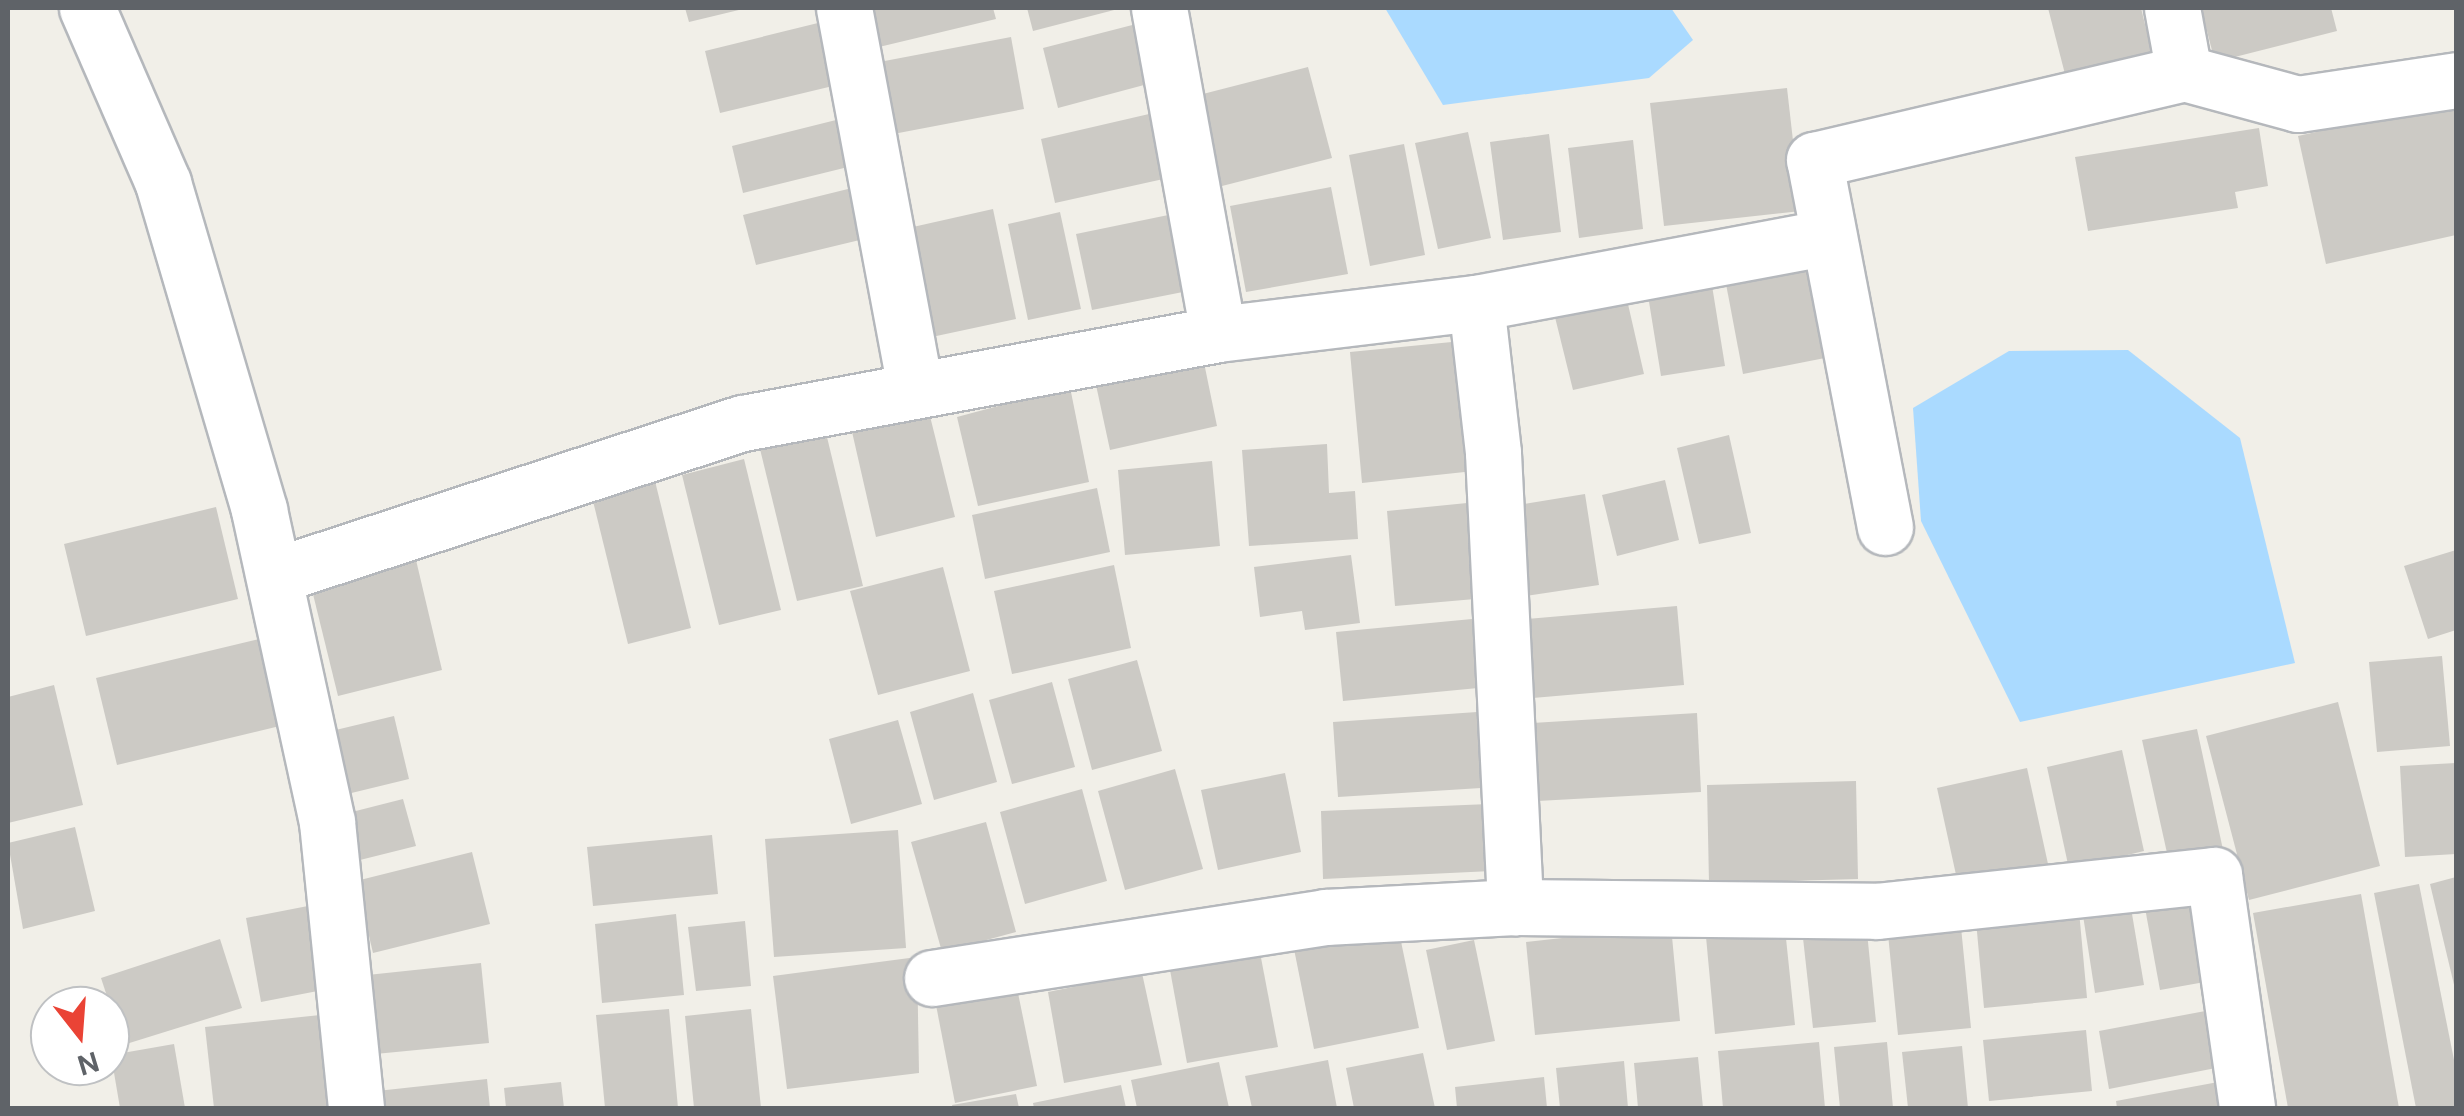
<!DOCTYPE html>
<html>
<head>
<meta charset="utf-8">
<style>
	body { margin:0 }
	#map { position:relative; width:2464px; height:1116px; overflow:hidden; background:#f1efe8; font-family:"DM Sans",sans-serif }
	div>[style] { position:absolute }
	[style*='--x'] { left:calc(var(--x)*1px); top:calc(var(--y)*1px); width:calc(var(--w)*1px); rotate:calc(var(--a)*1deg) }
	.water>* { inset:0; background:#aadaff }
	.building>* { inset:0; background:#cccac5 }
	.roads { filter:drop-shadow(2px 0 #b5b8bc) drop-shadow(-2px 0 #b5b8bc) drop-shadow(0 2px #b5b8bc) drop-shadow(0 -2px #b5b8bc) }
	.minor>* { height:55px; margin:-27.5px; padding:0 27.5px; transform-origin:27.5px; border-radius:27.5px; background:#fff }
	span { translate:-50% -50%; white-space:nowrap; text-align:center; line-height:1.15; -webkit-text-stroke:10px #fff; paint-order:stroke }
	.frame { position:absolute; inset:0; border:10px solid #5f6368; pointer-events:none }
	.north { position:absolute; left:30px; top:986px; width:100px; height:100px; box-sizing:border-box; background:#fff; border:2px solid #bfc1c3; border-radius:50%; rotate:163deg; font-size:28px; font-weight:700; line-height:40px; text-align:center; color:#5f6368 }
	.north::after { content:''; display:block; margin:auto; width:35px; height:45px; background:#ea4335; clip-path:polygon(50% 0,100% 100%,50% 72%,0 100%) }
</style>
</head>
<body>
<div id="map">
	<div class="water">
		<div style="clip-path:polygon(1385px 8px,1671px 8px,1693px 40px,1649px 78px,1443px 105px)"></div>
		<div style="clip-path:polygon(2128px 350px,2240px 438px,2295px 663px,2020px 722px,1921px 521px,1913px 408px,2009px 351px)"></div>
	</div>
	<div class="building">
		<div style="clip-path:polygon(685px 8px,743px 8px,743px 9px,689px 22px)"></div>
		<div style="clip-path:polygon(870px 8px,993px 8px,996px 19px,879px 47px)"></div>
		<div style="clip-path:polygon(1027px 8px,1118px 8px,1118px 9px,1033px 31px)"></div>
		<div style="clip-path:polygon(2048px 8px,2141px 8px,2153px 57px,2066px 78px)"></div>
		<div style="clip-path:polygon(2201px 8px,2331px 8px,2337px 31px,2215px 62px)"></div>
		<div style="clip-path:polygon(822px 22px,837px 85px,720px 113px,705px 51px)"></div>
		<div style="clip-path:polygon(1144px 22px,1159px 81px,1058px 108px,1043px 48px)"></div>
		<div style="clip-path:polygon(1011px 37px,1024px 109px,888px 135px,874px 63px)"></div>
		<div style="clip-path:polygon(1308px 67px,1332px 158px,1222px 186px,1199px 95px)"></div>
		<div style="clip-path:polygon(1787px 88px,1801px 211px,1664px 226px,1650px 103px)"></div>
		<div style="clip-path:polygon(2456px 101px,2456px 235px,2326px 264px,2298px 136px)"></div>
		<div style="clip-path:polygon(1162px 111px,1177px 176px,1055px 203px,1041px 139px)"></div>
		<div style="clip-path:polygon(836px 120px,848px 167px,743px 193px,732px 146px)"></div>
		<div style="clip-path:polygon(2259px 128px,2268px 186px,2235px 192px,2238px 208px,2088px 231px,2075px 157px)"></div>
		<div style="clip-path:polygon(1468px 132px,1491px 238px,1438px 249px,1415px 143px)"></div>
		<div style="clip-path:polygon(1549px 134px,1561px 232px,1503px 240px,1490px 142px)"></div>
		<div style="clip-path:polygon(1633px 140px,1643px 229px,1579px 238px,1568px 148px)"></div>
		<div style="clip-path:polygon(1404px 144px,1425px 255px,1370px 266px,1349px 155px)"></div>
		<div style="clip-path:polygon(856px 187px,868px 238px,756px 265px,743px 215px)"></div>
		<div style="clip-path:polygon(1331px 187px,1348px 274px,1246px 292px,1230px 206px)"></div>
		<div style="clip-path:polygon(993px 209px,1016px 319px,927px 338px,904px 229px)"></div>
		<div style="clip-path:polygon(1060px 212px,1081px 309px,1028px 320px,1008px 224px)"></div>
		<div style="clip-path:polygon(1178px 213px,1193px 290px,1092px 310px,1076px 234px)"></div>
		<div style="clip-path:polygon(1812px 252px,1830px 357px,1743px 374px,1723px 268px)"></div>
		<div style="clip-path:polygon(1709px 267px,1725px 366px,1661px 376px,1645px 277px)"></div>
		<div style="clip-path:polygon(1625px 291px,1644px 374px,1573px 390px,1553px 309px)"></div>
		<div style="clip-path:polygon(1462px 341px,1474px 471px,1362px 483px,1350px 352px)"></div>
		<div style="clip-path:polygon(1201px 348px,1217px 426px,1110px 450px,1093px 371px)"></div>
		<div style="clip-path:polygon(1070px 387px,1089px 482px,978px 506px,957px 417px)"></div>
		<div style="clip-path:polygon(927px 404px,955px 517px,876px 537px,850px 423px)"></div>
		<div style="clip-path:polygon(826px 433px,863px 586px,797px 601px,760px 449px)"></div>
		<div style="clip-path:polygon(1729px 435px,1751px 533px,1699px 544px,1677px 448px)"></div>
		<div style="clip-path:polygon(1327px 444px,1329px 493px,1355px 491px,1358px 539px,1249px 546px,1242px 450px)"></div>
		<div style="clip-path:polygon(744px 459px,781px 610px,719px 625px,682px 475px)"></div>
		<div style="clip-path:polygon(1212px 461px,1220px 546px,1125px 555px,1118px 470px)"></div>
		<div style="clip-path:polygon(1665px 480px,1679px 540px,1617px 556px,1602px 495px)"></div>
		<div style="clip-path:polygon(655px 481px,691px 628px,628px 644px,592px 497px)"></div>
		<div style="clip-path:polygon(1097px 488px,1110px 552px,985px 579px,972px 515px)"></div>
		<div style="clip-path:polygon(1585px 494px,1599px 585px,1519px 597px,1505px 507px)"></div>
		<div style="clip-path:polygon(1467px 503px,1475px 599px,1395px 606px,1387px 511px)"></div>
		<div style="clip-path:polygon(216px 507px,238px 599px,86px 636px,64px 544px)"></div>
		<div style="clip-path:polygon(2456px 550px,2456px 630px,2428px 639px,2404px 566px)"></div>
		<div style="clip-path:polygon(1351px 555px,1360px 623px,1305px 630px,1302px 611px,1260px 617px,1254px 567px)"></div>
		<div style="clip-path:polygon(416px 560px,442px 670px,338px 696px,311px 586px)"></div>
		<div style="clip-path:polygon(1114px 565px,1131px 648px,1012px 674px,994px 591px)"></div>
		<div style="clip-path:polygon(943px 567px,970px 671px,878px 695px,850px 591px)"></div>
		<div style="clip-path:polygon(1677px 606px,1684px 685px,1520px 699px,1514px 620px)"></div>
		<div style="clip-path:polygon(1472px 619px,1478px 688px,1343px 701px,1336px 632px)"></div>
		<div style="clip-path:polygon(263px 638px,284px 725px,117px 765px,96px 678px)"></div>
		<div style="clip-path:polygon(2442px 656px,2450px 746px,2377px 752px,2369px 662px)"></div>
		<div style="clip-path:polygon(1137px 660px,1162px 751px,1092px 770px,1068px 679px)"></div>
		<div style="clip-path:polygon(1052px 682px,1075px 767px,1012px 784px,989px 700px)"></div>
		<div style="clip-path:polygon(54px 685px,83px 805px,8px 823px,8px 697px)"></div>
		<div style="clip-path:polygon(973px 693px,997px 782px,934px 800px,910px 712px)"></div>
		<div style="clip-path:polygon(2338px 702px,2380px 866px,2249px 900px,2206px 736px)"></div>
		<div style="clip-path:polygon(1477px 712px,1481px 788px,1338px 797px,1333px 722px)"></div>
		<div style="clip-path:polygon(1697px 713px,1701px 792px,1521px 802px,1516px 724px)"></div>
		<div style="clip-path:polygon(394px 716px,409px 779px,335px 797px,319px 734px)"></div>
		<div style="clip-path:polygon(898px 720px,922px 804px,851px 824px,829px 739px)"></div>
		<div style="clip-path:polygon(2197px 729px,2225px 859px,2171px 871px,2142px 740px)"></div>
		<div style="clip-path:polygon(2122px 750px,2144px 851px,2069px 869px,2047px 767px)"></div>
		<div style="clip-path:polygon(2456px 763px,2456px 854px,2405px 857px,2400px 766px)"></div>
		<div style="clip-path:polygon(2027px 768px,2048px 864px,1958px 884px,1937px 788px)"></div>
		<div style="clip-path:polygon(1175px 769px,1203px 869px,1125px 890px,1098px 791px)"></div>
		<div style="clip-path:polygon(1285px 773px,1301px 852px,1218px 870px,1201px 790px)"></div>
		<div style="clip-path:polygon(1856px 781px,1858px 879px,1709px 883px,1707px 785px)"></div>
		<div style="clip-path:polygon(1082px 789px,1107px 881px,1025px 904px,1000px 812px)"></div>
		<div style="clip-path:polygon(403px 799px,416px 846px,356px 861px,344px 814px)"></div>
		<div style="clip-path:polygon(1489px 804px,1492px 871px,1323px 879px,1321px 811px)"></div>
		<div style="clip-path:polygon(986px 822px,1016px 932px,942px 952px,911px 842px)"></div>
		<div style="clip-path:polygon(75px 827px,95px 911px,23px 929px,8px 843px)"></div>
		<div style="clip-path:polygon(898px 830px,906px 948px,774px 957px,765px 839px)"></div>
		<div style="clip-path:polygon(712px 835px,718px 894px,593px 906px,587px 847px)"></div>
		<div style="clip-path:polygon(472px 852px,490px 924px,373px 953px,356px 881px)"></div>
		<div style="clip-path:polygon(2456px 877px,2456px 989px,2455px 989px,2430px 884px)"></div>
		<div style="clip-path:polygon(2419px 884px,2456px 1070px,2456px 1108px,2416px 1108px,2374px 893px)"></div>
		<div style="clip-path:polygon(2198px 885px,2216px 980px,2160px 990px,2143px 897px)"></div>
		<div style="clip-path:polygon(2361px 894px,2399px 1108px,2288px 1108px,2253px 913px)"></div>
		<div style="clip-path:polygon(2130px 902px,2144px 985px,2095px 993px,2082px 909px)"></div>
		<div style="clip-path:polygon(313px 905px,328px 989px,261px 1002px,246px 918px)"></div>
		<div style="clip-path:polygon(2079px 911px,2087px 998px,1984px 1008px,1976px 921px)"></div>
		<div style="clip-path:polygon(676px 914px,684px 995px,602px 1003px,595px 924px)"></div>
		<div style="clip-path:polygon(1960px 917px,1971px 1028px,1898px 1035px,1887px 924px)"></div>
		<div style="clip-path:polygon(1784px 919px,1795px 1025px,1715px 1034px,1705px 926px)"></div>
		<div style="clip-path:polygon(745px 921px,751px 986px,696px 991px,688px 927px)"></div>
		<div style="clip-path:polygon(1866px 922px,1876px 1022px,1813px 1028px,1802px 929px)"></div>
		<div style="clip-path:polygon(1671px 926px,1680px 1021px,1535px 1035px,1526px 942px)"></div>
		<div style="clip-path:polygon(1398px 927px,1419px 1028px,1314px 1049px,1294px 949px)"></div>
		<div style="clip-path:polygon(220px 939px,242px 1008px,123px 1045px,101px 978px)"></div>
		<div style="clip-path:polygon(1474px 940px,1495px 1041px,1447px 1050px,1426px 950px)"></div>
		<div style="clip-path:polygon(1258px 942px,1278px 1047px,1187px 1063px,1168px 959px)"></div>
		<div style="clip-path:polygon(917px 957px,919px 1073px,787px 1089px,773px 976px)"></div>
		<div style="clip-path:polygon(481px 963px,489px 1043px,365px 1055px,358px 976px)"></div>
		<div style="clip-path:polygon(1142px 973px,1162px 1065px,1064px 1083px,1048px 992px)"></div>
		<div style="clip-path:polygon(1017px 988px,1037px 1086px,955px 1103px,936px 1005px)"></div>
		<div style="clip-path:polygon(669px 1009px,678px 1108px,605px 1108px,596px 1015px)"></div>
		<div style="clip-path:polygon(751px 1009px,761px 1108px,694px 1108px,685px 1016px)"></div>
		<div style="clip-path:polygon(2216px 1009px,2226px 1066px,2109px 1089px,2099px 1031px)"></div>
		<div style="clip-path:polygon(330px 1014px,340px 1108px,214px 1108px,205px 1027px)"></div>
		<div style="clip-path:polygon(2086px 1030px,2092px 1091px,1989px 1101px,1983px 1040px)"></div>
		<div style="clip-path:polygon(1819px 1042px,1825px 1108px,1723px 1108px,1718px 1051px)"></div>
		<div style="clip-path:polygon(1887px 1042px,1893px 1108px,1840px 1108px,1834px 1047px)"></div>
		<div style="clip-path:polygon(174px 1044px,185px 1108px,120px 1108px,111px 1055px)"></div>
		<div style="clip-path:polygon(1962px 1046px,1968px 1108px,1908px 1108px,1902px 1052px)"></div>
		<div style="clip-path:polygon(1423px 1053px,1435px 1108px,1354px 1108px,1346px 1068px)"></div>
		<div style="clip-path:polygon(1698px 1057px,1703px 1108px,1638px 1108px,1634px 1063px)"></div>
		<div style="clip-path:polygon(1328px 1060px,1337px 1108px,1252px 1108px,1245px 1076px)"></div>
		<div style="clip-path:polygon(1624px 1061px,1628px 1108px,1560px 1108px,1556px 1068px)"></div>
		<div style="clip-path:polygon(1219px 1062px,1229px 1108px,1137px 1108px,1131px 1080px)"></div>
		<div style="clip-path:polygon(1544px 1077px,1547px 1108px,1457px 1108px,1455px 1087px)"></div>
		<div style="clip-path:polygon(487px 1079px,490px 1108px,370px 1108px,368px 1092px)"></div>
		<div style="clip-path:polygon(2229px 1080px,2234px 1108px,2117px 1108px,2116px 1101px)"></div>
		<div style="clip-path:polygon(561px 1082px,564px 1108px,506px 1108px,504px 1088px)"></div>
		<div style="clip-path:polygon(1121px 1085px,1126px 1108px,1034px 1108px,1033px 1103px)"></div>
		<div style="clip-path:polygon(1016px 1094px,1019px 1108px,953px 1108px,952px 1105px)"></div>
	</div>
	<div class="roads">
		<div class="minor">
			<div style="--x:87;--y:8;--w:191;--a:66.5"></div>
			<div style="--x:163;--y:183;--w:341;--a:73.6"></div>
			<div style="--x:259;--y:510;--w:319;--a:77.7"></div>
			<div style="--x:327;--y:822;--w:287;--a:84.2"></div>
			<div style="--x:844;--y:8;--w:387;--a:79.4"></div>
			<div style="--x:1159;--y:8;--w:331;--a:79.7"></div>
			<div style="--x:2172;--y:8;--w:66;--a:79.5"></div>
			<div style="--x:1476;--y:303;--w:151;--a:83.5"></div>
			<div style="--x:1493;--y:453;--w:455;--a:87.2"></div>
			<div style="--x:1885;--y:527;--w:374;--a:-100.9"></div>
			<div style="--x:1814;--y:160;--w:380;--a:-13.2"></div>
			<div style="--x:2184;--y:73;--w:118;--a:15.2"></div>
			<div style="--x:2298;--y:104;--w:160;--a:-8.6"></div>
			<div style="--x:274;--y:576;--w:493;--a:-18.1"></div>
			<div style="--x:743;--y:423;--w:483;--a:-10.6"></div>
			<div style="--x:1218;--y:334;--w:260;--a:-6.9"></div>
			<div style="--x:1476;--y:303;--w:355;--a:-10.6"></div>
			<div style="--x:932;--y:978;--w:398;--a:-8.8"></div>
			<div style="--x:1325;--y:917;--w:190;--a:-3"></div>
			<div style="--x:1515;--y:907;--w:362;--a:0.6"></div>
			<div style="--x:1877;--y:911;--w:339;--a:-6.1"></div>
			<div style="--x:2214;--y:875;--w:235;--a:81.9"></div>
		</div>
	</div>
	<div class="frame"></div>
	<div class="north">N</div>
</div>
</body>
</html>
